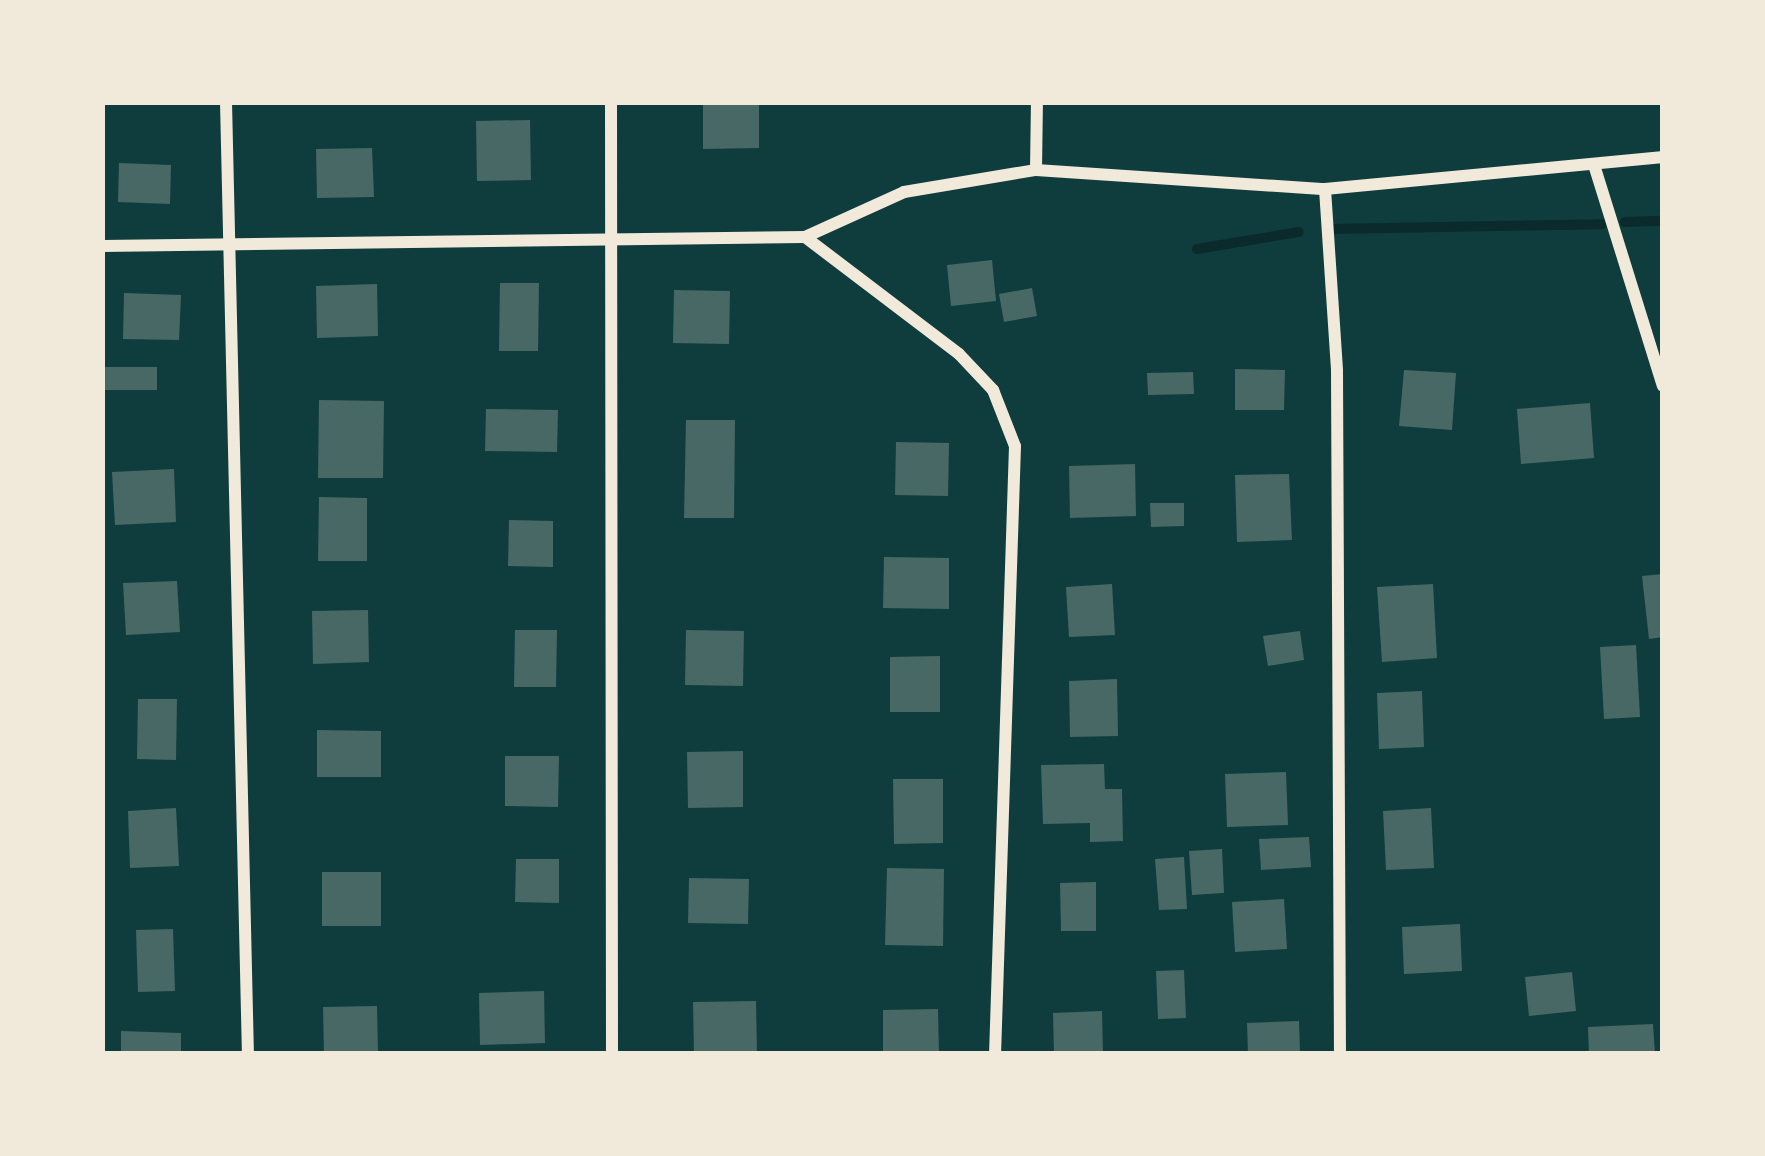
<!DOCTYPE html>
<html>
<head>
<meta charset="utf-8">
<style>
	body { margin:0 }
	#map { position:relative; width:1765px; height:1156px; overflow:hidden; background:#0f3d3e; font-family:"PT Sans Narrow",sans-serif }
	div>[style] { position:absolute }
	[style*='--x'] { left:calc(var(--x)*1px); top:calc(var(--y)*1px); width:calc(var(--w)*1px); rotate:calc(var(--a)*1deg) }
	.stream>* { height:10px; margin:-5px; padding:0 5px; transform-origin:5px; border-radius:5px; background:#0a2a2b }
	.building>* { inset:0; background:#486865 }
	.minor>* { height:12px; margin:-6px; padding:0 6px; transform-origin:6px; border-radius:6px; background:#f1e9da }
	span { translate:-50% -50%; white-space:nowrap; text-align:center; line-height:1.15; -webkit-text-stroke:9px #f1e9da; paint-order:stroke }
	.frame { position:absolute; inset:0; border:105px solid #f1e9da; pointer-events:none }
</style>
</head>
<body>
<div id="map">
	<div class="stream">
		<div style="--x:1625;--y:222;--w:38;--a:-2"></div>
		<div style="--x:1329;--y:229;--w:273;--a:-1"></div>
		<div style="--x:1197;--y:249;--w:103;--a:-9.5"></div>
	</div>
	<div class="building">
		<div style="clip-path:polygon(703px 102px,759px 102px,759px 148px,703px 149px)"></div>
		<div style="clip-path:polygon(530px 120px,531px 180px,477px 181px,476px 121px)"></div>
		<div style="clip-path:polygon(372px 148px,374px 197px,317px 198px,316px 149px)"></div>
		<div style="clip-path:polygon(119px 163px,171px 165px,170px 204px,118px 202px)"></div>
		<div style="clip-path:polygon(992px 260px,996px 301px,951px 306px,947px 265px)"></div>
		<div style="clip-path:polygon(500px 283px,539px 283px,538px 351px,499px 351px)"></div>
		<div style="clip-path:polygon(377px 284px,378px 336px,317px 338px,316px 286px)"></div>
		<div style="clip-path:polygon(1032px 288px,1037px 316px,1004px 322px,999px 294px)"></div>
		<div style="clip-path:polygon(674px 290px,730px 291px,729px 344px,673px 343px)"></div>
		<div style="clip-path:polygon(124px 293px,181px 295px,179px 340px,123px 339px)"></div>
		<div style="clip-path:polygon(102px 367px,157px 367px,157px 390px,102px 390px)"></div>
		<div style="clip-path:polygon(1235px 369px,1285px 370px,1284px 410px,1235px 410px)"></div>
		<div style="clip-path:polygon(1404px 370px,1456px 373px,1452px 430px,1399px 426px)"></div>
		<div style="clip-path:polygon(1193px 372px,1194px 394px,1148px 395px,1147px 373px)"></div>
		<div style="clip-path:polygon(319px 400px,384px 401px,383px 478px,318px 478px)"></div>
		<div style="clip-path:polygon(1590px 403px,1594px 458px,1521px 464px,1517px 409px)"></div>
		<div style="clip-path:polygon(486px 409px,558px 410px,557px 452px,485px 451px)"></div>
		<div style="clip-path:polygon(686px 420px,735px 420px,734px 518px,684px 518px)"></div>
		<div style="clip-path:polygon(896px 442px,949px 443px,948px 496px,895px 495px)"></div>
		<div style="clip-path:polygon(1135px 464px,1136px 516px,1070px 518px,1069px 466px)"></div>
		<div style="clip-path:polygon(174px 469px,176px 522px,115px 525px,112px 472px)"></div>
		<div style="clip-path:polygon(1289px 474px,1292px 540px,1237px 542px,1235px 475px)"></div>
		<div style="clip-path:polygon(319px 497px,367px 498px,367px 561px,318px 561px)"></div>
		<div style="clip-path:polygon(1150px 503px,1184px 503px,1184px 526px,1151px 527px)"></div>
		<div style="clip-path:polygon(509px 520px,553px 521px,553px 567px,508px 566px)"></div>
		<div style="clip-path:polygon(884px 557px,949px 558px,949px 609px,883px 608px)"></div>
		<div style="clip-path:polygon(1663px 574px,1663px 637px,1649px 639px,1642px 576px)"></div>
		<div style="clip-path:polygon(177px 581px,180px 632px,126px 635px,123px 583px)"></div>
		<div style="clip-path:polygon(1112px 584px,1115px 635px,1069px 637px,1066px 587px)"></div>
		<div style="clip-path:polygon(1433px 584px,1437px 658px,1382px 662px,1377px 587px)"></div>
		<div style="clip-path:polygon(368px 610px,369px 662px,313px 664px,312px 611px)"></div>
		<div style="clip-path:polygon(515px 630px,557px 630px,556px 687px,514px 687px)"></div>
		<div style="clip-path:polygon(686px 630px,744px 631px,743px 686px,685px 685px)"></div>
		<div style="clip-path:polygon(1300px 631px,1304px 660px,1268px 666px,1263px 636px)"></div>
		<div style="clip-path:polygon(1636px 645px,1640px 717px,1604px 719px,1600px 647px)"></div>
		<div style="clip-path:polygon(940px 656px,940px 712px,890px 712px,890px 657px)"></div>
		<div style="clip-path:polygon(1117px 679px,1118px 736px,1070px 737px,1069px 681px)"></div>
		<div style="clip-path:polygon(1422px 691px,1424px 747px,1379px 749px,1377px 693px)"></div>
		<div style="clip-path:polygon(138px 699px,177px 699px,176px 760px,137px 759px)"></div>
		<div style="clip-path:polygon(317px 730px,381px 731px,381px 777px,317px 777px)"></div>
		<div style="clip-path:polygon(743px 751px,743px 807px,688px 808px,687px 752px)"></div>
		<div style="clip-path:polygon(505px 756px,559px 756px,558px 807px,505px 806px)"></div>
		<div style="clip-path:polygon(1104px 764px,1105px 789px,1122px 789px,1123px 841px,1090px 842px,1090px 823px,1043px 824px,1041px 765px)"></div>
		<div style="clip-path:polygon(1286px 772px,1288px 825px,1227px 827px,1225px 774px)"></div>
		<div style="clip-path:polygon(893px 779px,943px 779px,943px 843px,894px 844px)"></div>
		<div style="clip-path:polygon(176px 808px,179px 866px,130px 868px,128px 811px)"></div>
		<div style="clip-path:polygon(1431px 808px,1434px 868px,1386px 870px,1383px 811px)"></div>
		<div style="clip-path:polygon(1309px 837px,1311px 867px,1261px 870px,1259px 839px)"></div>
		<div style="clip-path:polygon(1222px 849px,1224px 893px,1192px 895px,1189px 851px)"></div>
		<div style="clip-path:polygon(1184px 857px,1187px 909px,1159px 910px,1155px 859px)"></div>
		<div style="clip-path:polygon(516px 859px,559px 859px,559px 903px,515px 902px)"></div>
		<div style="clip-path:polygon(887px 868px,944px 869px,943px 946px,885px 945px)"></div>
		<div style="clip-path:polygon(322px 872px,381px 872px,381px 926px,322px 926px)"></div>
		<div style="clip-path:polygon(689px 878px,749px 879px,748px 924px,688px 923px)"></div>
		<div style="clip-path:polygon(1096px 882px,1096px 931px,1061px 931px,1060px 883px)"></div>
		<div style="clip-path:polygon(1284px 899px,1287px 949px,1235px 952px,1232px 902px)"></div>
		<div style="clip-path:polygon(1460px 924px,1462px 971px,1404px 974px,1402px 927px)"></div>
		<div style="clip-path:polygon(173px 929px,175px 991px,138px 992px,136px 930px)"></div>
		<div style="clip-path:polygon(1184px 970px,1186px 1018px,1158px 1019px,1156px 971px)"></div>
		<div style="clip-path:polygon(1572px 972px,1576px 1011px,1529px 1016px,1525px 977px)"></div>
		<div style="clip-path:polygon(544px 991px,545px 1043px,480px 1045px,479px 993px)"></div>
		<div style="clip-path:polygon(756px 1001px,757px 1054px,694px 1054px,693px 1002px)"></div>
		<div style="clip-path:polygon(377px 1006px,378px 1054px,324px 1054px,323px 1007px)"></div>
		<div style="clip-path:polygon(938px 1009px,939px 1054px,883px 1054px,883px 1010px)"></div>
		<div style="clip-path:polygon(1102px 1011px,1103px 1054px,1054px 1054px,1053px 1013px)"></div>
		<div style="clip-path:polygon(1299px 1021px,1300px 1054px,1248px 1054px,1247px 1023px)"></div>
		<div style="clip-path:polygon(1653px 1024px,1655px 1054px,1589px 1054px,1588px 1027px)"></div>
		<div style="clip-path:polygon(121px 1031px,181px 1033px,181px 1054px,121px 1054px)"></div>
	</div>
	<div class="minor">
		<div style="--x:226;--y:102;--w:952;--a:88.68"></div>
		<div style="--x:611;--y:102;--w:952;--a:89.94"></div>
		<div style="--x:1595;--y:168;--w:228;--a:72.7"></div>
		<div style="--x:1036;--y:170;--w:68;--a:-89.2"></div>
		<div style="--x:1325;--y:189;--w:182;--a:86.2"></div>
		<div style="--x:1337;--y:371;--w:683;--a:89.75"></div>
		<div style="--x:805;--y:237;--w:193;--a:37.2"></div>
		<div style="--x:959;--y:354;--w:50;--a:46.6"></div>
		<div style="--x:993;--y:390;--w:60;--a:68.6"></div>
		<div style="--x:1015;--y:446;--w:608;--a:91.88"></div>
		<div style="--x:102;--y:246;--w:703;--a:-0.73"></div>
		<div style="--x:805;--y:237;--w:109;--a:-24.4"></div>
		<div style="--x:904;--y:192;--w:134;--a:-9.5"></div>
		<div style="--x:1036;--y:170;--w:290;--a:3.8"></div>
		<div style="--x:1325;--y:189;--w:340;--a:-5.4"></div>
	</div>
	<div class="frame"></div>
</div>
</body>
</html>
